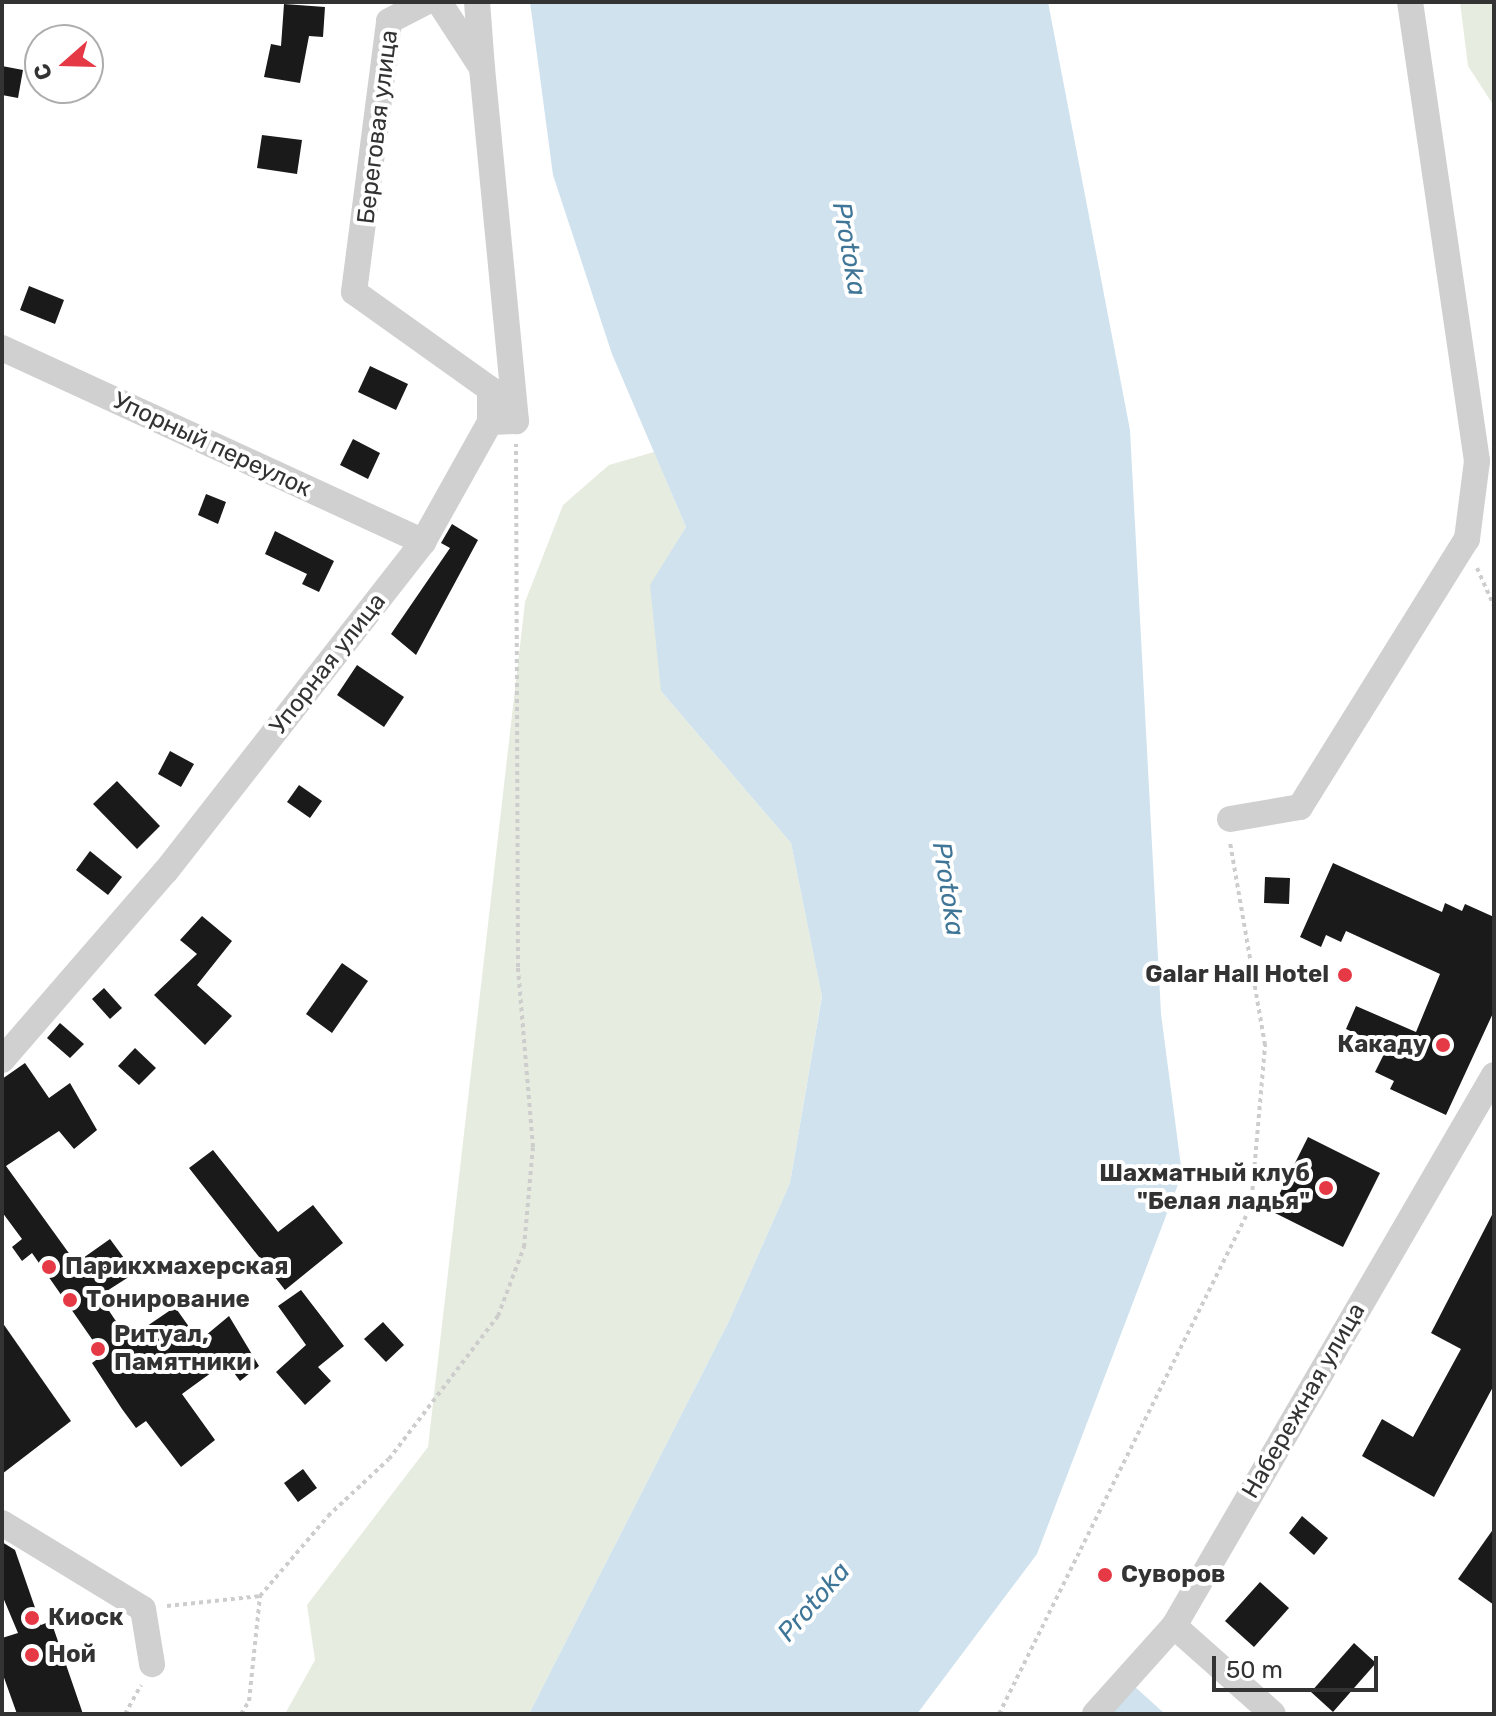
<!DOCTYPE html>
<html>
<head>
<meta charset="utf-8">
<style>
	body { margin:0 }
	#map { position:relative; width:1496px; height:1716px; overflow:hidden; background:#fff; font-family:Rubik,sans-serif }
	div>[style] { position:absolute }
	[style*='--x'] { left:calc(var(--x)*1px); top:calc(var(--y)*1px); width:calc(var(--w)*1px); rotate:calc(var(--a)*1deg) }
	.green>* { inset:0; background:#e6ecdf }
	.water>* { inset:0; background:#cfe2ee }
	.building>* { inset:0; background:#1a1a1a }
	.path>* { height:4px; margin-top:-2px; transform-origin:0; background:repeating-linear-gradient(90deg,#cdcdcd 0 4px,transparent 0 8px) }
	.minor>* { height:26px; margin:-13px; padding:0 13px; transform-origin:13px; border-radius:13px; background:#d0d0d0 }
	.dots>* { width:22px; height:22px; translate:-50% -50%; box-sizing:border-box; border:4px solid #fff; border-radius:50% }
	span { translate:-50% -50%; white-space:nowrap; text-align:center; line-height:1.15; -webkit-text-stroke:8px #fff; paint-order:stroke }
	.street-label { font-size:24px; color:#333 }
	.poi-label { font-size:24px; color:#333; font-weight:700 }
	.right { translate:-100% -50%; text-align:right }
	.left { translate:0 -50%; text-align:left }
	.water-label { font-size:26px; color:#3f7597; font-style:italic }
	.frame { position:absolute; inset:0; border:4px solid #333; pointer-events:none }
	.north { position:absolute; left:24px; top:24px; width:80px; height:80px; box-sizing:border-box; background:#fff; border:2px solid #adadad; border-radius:50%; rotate:250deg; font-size:22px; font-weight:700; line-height:32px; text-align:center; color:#333 }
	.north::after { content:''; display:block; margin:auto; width:28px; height:36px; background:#e63946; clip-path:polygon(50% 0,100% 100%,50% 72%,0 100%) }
	.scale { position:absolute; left:1212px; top:1656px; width:166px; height:36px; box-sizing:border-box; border:4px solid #333; border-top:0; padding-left:10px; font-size:24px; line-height:28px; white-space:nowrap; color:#333; -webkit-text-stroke:6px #fff; paint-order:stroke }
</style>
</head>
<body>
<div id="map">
	<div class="green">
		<div style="clip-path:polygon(1460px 2px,1494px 2px,1494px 106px,1468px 66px)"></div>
		<div style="clip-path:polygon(654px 452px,686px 527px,660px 570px,661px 691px,791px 843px,822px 995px,790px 1183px,729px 1321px,529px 1714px,285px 1714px,315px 1660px,307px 1605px,428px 1447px,525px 602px,563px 505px,609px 465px)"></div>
	</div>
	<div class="water">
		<div style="clip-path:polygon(530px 2px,1048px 2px,1130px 430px,1161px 1014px,1182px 1174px,1037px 1554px,917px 1714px,529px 1714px,729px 1321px,790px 1183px,822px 996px,791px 843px,661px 691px,650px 585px,686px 527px,612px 354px,553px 175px)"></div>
		<div style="clip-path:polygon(1134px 1686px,1165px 1714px,1110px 1714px)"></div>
	</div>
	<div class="building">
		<div style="clip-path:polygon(284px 4px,325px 7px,323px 37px,309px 36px,300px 83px,264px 77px,271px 44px,281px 46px)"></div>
		<div style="clip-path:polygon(2px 66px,23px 70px,18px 98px,2px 95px)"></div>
		<div style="clip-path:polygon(262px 135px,302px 140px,297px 174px,257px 168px)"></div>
		<div style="clip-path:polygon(29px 286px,64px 300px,55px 324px,20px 310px)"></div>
		<div style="clip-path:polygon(370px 366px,408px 384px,396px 410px,358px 392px)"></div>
		<div style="clip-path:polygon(353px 439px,380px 453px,368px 479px,340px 465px)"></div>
		<div style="clip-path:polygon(206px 494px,226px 502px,218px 524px,198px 515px)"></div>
		<div style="clip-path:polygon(452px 524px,478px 540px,416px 655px,391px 634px,450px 548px,441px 543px)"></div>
		<div style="clip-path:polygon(275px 531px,334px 561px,319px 592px,302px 584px,307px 574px,265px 554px)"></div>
		<div style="clip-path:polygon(357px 665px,404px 697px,384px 727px,337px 695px)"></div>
		<div style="clip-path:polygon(170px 751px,194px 764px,181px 787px,158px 774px)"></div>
		<div style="clip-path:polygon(117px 781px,160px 826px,137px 849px,93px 804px)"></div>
		<div style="clip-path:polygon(299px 785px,322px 801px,310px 818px,287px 802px)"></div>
		<div style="clip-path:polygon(90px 851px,122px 877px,108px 895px,76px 870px)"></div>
		<div style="clip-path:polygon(1333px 863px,1442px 912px,1445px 903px,1462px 911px,1465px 904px,1494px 917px,1494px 1011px,1446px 1115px,1390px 1089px,1394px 1081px,1375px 1072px,1387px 1048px,1346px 1029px,1356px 1006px,1416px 1032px,1440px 974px,1346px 931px,1341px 942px,1326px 935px,1321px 947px,1300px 937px)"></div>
		<div style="clip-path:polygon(1265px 877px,1290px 878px,1289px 904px,1264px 903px)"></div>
		<div style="clip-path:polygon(202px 916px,232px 941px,197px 985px,232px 1016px,205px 1045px,154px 995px,197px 954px,180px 940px)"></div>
		<div style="clip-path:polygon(342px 963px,368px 981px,332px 1033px,306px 1014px)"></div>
		<div style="clip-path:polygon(104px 988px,122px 1008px,110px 1019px,92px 999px)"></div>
		<div style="clip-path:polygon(60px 1023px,84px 1044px,70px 1058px,47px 1038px)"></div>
		<div style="clip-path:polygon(135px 1048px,156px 1068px,139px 1085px,118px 1066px)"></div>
		<div style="clip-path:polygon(25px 1063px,49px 1098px,70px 1083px,97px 1130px,74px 1149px,59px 1131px,6px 1166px,76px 1263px,110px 1239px,135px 1273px,99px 1296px,128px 1339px,175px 1307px,199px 1341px,229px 1316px,259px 1366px,240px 1381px,226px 1362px,182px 1394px,215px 1440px,181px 1467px,146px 1421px,136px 1428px,122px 1409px,92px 1363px,103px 1355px,32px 1253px,22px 1261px,12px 1247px,22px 1239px,2px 1212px,2px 1079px)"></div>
		<div style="clip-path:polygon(1308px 1137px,1380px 1173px,1343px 1247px,1271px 1211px)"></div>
		<div style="clip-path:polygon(213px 1150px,278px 1232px,313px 1205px,343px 1243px,285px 1290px,189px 1168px)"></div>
		<div style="clip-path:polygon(1494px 1211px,1494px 1385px,1434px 1497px,1362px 1456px,1382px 1419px,1413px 1437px,1461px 1349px,1431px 1333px)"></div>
		<div style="clip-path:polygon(301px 1290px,344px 1346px,318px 1367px,331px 1381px,305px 1405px,276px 1372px,306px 1345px,278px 1306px)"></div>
		<div style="clip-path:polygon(2px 1322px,71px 1421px,2px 1474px)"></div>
		<div style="clip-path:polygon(383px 1322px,404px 1345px,386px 1362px,364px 1339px)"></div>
		<div style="clip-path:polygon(303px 1469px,317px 1488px,298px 1502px,284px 1483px)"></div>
		<div style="clip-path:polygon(1302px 1516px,1328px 1538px,1314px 1555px,1289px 1533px)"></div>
		<div style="clip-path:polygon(1494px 1528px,1494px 1605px,1458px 1579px)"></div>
		<div style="clip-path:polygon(2px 1542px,15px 1550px,41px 1625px,51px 1621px,83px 1714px,17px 1714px,2px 1672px,2px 1638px,18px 1633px,2px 1595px)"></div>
		<div style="clip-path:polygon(1260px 1582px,1289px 1608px,1254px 1647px,1225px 1621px)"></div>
		<div style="clip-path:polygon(1354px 1643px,1376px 1663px,1333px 1712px,1311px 1692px)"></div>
	</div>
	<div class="path">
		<div style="--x:1477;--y:568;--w:42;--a:65.9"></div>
		<div style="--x:167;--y:1606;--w:94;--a:-6.1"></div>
		<div style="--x:125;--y:1714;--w:33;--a:-61"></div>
		<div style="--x:241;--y:1714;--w:15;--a:-58"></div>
		<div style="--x:249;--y:1701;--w:106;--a:-84"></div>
		<div style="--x:260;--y:1596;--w:105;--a:-49.6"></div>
		<div style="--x:328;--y:1516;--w:83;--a:-43.1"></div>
		<div style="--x:389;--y:1459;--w:180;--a:-52.7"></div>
		<div style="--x:498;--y:1316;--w:74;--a:-69.4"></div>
		<div style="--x:524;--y:1247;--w:100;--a:-84.9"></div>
		<div style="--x:533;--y:1147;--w:181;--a:-94.8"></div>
		<div style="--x:518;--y:967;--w:523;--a:-90.22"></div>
		<div style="--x:999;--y:1714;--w:567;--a:-63.62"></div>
		<div style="--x:1251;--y:1206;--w:162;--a:-85"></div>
		<div style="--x:1265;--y:1045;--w:205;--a:-99.8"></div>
	</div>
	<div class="minor">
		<div style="--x:439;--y:2;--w:79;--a:56.9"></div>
		<div style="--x:482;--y:68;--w:66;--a:-94.3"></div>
		<div style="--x:482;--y:68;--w:355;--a:84.5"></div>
		<div style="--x:516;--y:421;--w:26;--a:178"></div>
		<div style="--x:2;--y:348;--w:464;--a:24.7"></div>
		<div style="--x:1230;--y:819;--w:71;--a:-9.7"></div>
		<div style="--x:1300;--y:807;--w:316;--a:-58.1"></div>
		<div style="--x:1467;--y:539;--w:79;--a:-82.7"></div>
		<div style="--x:1477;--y:461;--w:464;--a:-98.3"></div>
		<div style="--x:2;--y:1060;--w:250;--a:-49.1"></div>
		<div style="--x:166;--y:871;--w:417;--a:-52"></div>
		<div style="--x:423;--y:542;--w:137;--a:-60.8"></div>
		<div style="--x:490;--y:422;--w:33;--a:-90"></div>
		<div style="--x:490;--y:389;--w:167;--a:-144.5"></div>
		<div style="--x:354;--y:292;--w:273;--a:-82.6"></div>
		<div style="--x:389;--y:21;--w:42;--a:-27.2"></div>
		<div style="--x:2;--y:1523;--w:165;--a:31.4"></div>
		<div style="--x:143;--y:1609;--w:56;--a:80.7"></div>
		<div style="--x:1174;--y:1626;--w:132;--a:41.6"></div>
		<div style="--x:1095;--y:1714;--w:118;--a:-48.1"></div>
		<div style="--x:1174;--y:1626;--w:637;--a:-59.85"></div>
	</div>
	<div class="dots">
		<div style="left:1345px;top:975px;background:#e63946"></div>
		<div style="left:1443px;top:1045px;background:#e63946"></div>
		<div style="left:1326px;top:1188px;background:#e63946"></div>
		<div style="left:49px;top:1267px;background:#e63946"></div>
		<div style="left:70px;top:1300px;background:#e63946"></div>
		<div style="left:98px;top:1349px;background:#e63946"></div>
		<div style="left:1105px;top:1575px;background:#e63946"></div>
		<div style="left:32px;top:1618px;background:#e63946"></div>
		<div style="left:32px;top:1655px;background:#e63946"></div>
	</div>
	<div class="street-label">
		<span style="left:378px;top:127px;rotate:-83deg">Береговая улица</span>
		<span style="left:212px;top:445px;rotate:25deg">Упорный переулок</span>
		<span style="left:328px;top:664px;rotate:-52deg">Упорная улица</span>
		<span style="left:1304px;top:1401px;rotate:-60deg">Набережная улица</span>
	</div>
	<div class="poi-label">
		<span class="right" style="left:1329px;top:975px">Galar Hall Hotel</span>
		<span class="right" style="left:1427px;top:1045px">Какаду</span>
		<span class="right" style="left:1310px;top:1188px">Шахматный клуб<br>"Белая ладья"</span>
		<span class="left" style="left:65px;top:1267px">Парикхмахерская</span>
		<span class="left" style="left:86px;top:1300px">Тонирование</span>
		<span class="left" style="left:114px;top:1349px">Ритуал,<br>Памятники</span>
		<span class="left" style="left:1121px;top:1575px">Суворов</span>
		<span class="left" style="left:48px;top:1618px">Киоск</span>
		<span class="left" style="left:48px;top:1655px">Ной</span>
	</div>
	<div class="water-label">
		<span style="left:849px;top:249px;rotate:80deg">Protoka</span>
		<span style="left:948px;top:889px;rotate:81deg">Protoka</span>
		<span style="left:814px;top:1602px;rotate:-49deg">Protoka</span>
	</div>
	<div class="frame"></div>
	<div class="north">С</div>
	<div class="scale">50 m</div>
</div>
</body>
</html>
